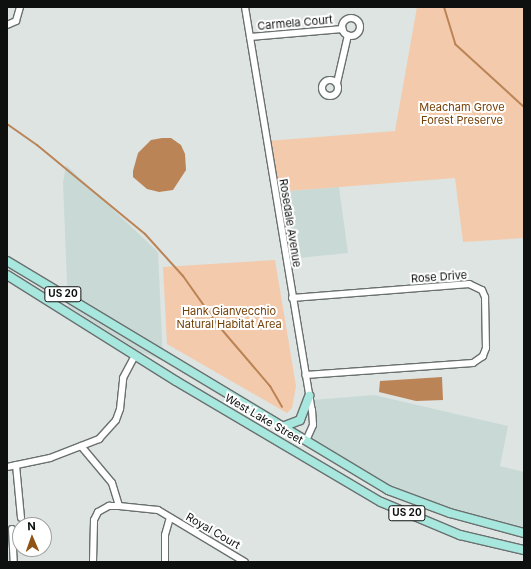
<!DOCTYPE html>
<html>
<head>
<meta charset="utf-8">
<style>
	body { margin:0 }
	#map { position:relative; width:531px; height:569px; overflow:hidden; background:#dde4e2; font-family:Inter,sans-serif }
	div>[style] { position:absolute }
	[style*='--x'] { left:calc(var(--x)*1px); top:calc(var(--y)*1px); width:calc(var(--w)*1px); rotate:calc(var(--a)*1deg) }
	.built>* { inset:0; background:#c9dad6 }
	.green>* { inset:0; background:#f3caab }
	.water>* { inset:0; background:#bb8456 }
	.stream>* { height:2px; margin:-1px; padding:0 1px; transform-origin:1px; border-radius:1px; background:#bb8456 }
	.roads { filter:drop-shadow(1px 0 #6a706f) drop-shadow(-1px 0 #6a706f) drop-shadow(0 1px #6a706f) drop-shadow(0 -1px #6a706f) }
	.minor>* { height:6px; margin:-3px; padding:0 3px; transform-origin:3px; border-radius:3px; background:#fff }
	.minor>.ring { margin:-3px; padding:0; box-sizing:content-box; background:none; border:6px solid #fff; border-radius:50% }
	.major>* { height:8px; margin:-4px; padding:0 4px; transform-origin:4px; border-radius:4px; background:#a7e7dd }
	span { translate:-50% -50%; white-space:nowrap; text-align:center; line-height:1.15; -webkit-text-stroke:4px #fff; paint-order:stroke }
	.shield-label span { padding:1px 3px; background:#fff; border:1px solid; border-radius:3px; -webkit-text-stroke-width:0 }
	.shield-label { font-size:10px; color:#0d100f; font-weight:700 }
	.street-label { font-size:11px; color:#0d100f }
	.park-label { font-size:11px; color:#764108 }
	.frame { position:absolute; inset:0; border:8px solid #0d100f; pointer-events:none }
	.north { position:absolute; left:12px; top:517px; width:40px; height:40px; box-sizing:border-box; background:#fff; border:1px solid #9e9f9f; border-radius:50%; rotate:358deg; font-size:11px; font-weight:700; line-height:16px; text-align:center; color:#0d100f }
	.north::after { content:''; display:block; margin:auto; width:14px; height:18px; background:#905316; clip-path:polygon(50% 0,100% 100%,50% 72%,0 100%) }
</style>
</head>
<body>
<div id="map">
	<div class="built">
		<div style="clip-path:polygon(66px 165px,158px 252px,163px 361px,139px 351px,68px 306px,63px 183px)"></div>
		<div style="clip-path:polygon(339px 187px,348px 253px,289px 259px,277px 192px)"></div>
		<div style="clip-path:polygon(374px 395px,508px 426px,500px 466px,524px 472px,524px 531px,464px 515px,401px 493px,308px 441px,315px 425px,312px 400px)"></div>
	</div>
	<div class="green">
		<div style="clip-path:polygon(417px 7px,524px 7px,524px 238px,463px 242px,455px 178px,275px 192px,267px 141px,395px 131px)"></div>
		<div style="clip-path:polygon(275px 260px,296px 386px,292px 408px,287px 413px,167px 344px,163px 267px)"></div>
	</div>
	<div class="water">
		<div style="clip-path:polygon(162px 138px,171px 138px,181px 145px,185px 154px,186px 170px,173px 190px,159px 192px,147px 189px,133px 177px,133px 171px,138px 153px,151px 140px)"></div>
		<div style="clip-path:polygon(442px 377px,443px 400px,416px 401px,379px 392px,380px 381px)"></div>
	</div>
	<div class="stream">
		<div style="--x:444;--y:7;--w:39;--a:73"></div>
		<div style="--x:455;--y:44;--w:93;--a:42.4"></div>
		<div style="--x:7;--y:124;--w:37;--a:35"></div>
		<div style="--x:37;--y:145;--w:140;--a:39.5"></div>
		<div style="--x:145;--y:234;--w:57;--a:47.9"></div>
		<div style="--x:183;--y:276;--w:59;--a:54.7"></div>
		<div style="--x:217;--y:324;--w:82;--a:49.5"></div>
		<div style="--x:270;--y:386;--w:24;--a:60"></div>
	</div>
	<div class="roads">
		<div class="minor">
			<div style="--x:245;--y:7;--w:409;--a:80.6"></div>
			<div style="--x:312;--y:410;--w:15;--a:86"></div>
			<div style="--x:313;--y:425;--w:17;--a:114"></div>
			<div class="ring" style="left:342px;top:18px;width:12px;height:12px"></div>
			<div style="--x:7;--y:25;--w:10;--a:-24"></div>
			<div style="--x:16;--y:21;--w:15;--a:-74"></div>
			<div style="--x:250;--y:37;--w:93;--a:-4.9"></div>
			<div class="ring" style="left:322px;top:80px;width:10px;height:10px"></div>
			<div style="--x:337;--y:83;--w:49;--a:-77.1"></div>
			<div style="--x:292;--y:298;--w:178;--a:-4.5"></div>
			<div style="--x:469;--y:284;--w:14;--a:25"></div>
			<div style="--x:482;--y:290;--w:8;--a:67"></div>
			<div style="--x:485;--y:297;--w:51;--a:88.9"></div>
			<div style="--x:486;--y:348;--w:9;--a:111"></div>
			<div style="--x:483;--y:356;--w:12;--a:145"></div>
			<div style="--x:473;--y:363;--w:168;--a:175.9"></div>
			<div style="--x:81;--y:446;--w:48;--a:50"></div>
			<div style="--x:112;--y:483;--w:24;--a:73"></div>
			<div style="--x:16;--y:465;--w:53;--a:84.6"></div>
			<div style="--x:7;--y:467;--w:44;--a:-11.8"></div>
			<div style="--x:50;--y:458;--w:53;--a:-21.2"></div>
			<div style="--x:99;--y:439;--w:25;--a:-48"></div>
			<div style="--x:116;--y:420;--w:12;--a:-70"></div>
			<div style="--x:120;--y:409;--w:31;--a:-84"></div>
			<div style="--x:123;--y:378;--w:26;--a:-62"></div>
			<div style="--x:12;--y:529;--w:33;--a:87"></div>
			<div style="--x:93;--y:562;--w:42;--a:-88.6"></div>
			<div style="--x:94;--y:520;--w:9;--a:-63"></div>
			<div style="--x:98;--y:512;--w:13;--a:-29"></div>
			<div style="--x:109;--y:506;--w:10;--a:0"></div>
			<div style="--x:119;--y:506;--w:39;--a:6"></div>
			<div style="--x:158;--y:510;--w:101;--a:30.9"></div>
			<div style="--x:165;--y:562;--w:27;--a:-90"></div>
			<div style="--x:165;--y:535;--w:18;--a:-74"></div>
		</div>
		<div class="major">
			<div style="--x:7;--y:261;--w:445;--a:31"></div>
			<div style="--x:388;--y:490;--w:66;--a:20.4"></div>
			<div style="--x:450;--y:513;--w:77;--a:15.1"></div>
			<div style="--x:7;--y:275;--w:199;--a:32.1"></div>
			<div style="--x:176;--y:381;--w:238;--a:30.6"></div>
			<div style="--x:381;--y:502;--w:86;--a:22.7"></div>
			<div style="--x:460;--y:535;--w:66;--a:13.2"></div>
			<div style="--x:282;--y:427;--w:19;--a:-21"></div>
			<div style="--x:300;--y:420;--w:26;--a:-69"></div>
		</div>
	</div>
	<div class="shield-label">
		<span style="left:63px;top:294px">US 20</span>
		<span style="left:407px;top:513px">US 20</span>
	</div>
	<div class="street-label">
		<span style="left:295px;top:23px;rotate:-5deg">Carmela Court</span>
		<span style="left:290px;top:223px;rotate:81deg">Rosedale Avenue</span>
		<span style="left:439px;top:277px;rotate:-4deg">Rose Drive</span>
		<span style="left:264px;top:419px;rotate:30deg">West Lake Street</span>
		<span style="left:213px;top:531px;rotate:30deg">Royal Court</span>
	</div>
	<div class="park-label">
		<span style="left:462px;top:114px">Meacham Grove<br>Forest Preserve</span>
		<span style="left:229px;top:318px">Hank Gianvecchio<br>Natural Habitat Area</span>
	</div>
	<div class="frame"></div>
	<div class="north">N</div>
</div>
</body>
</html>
